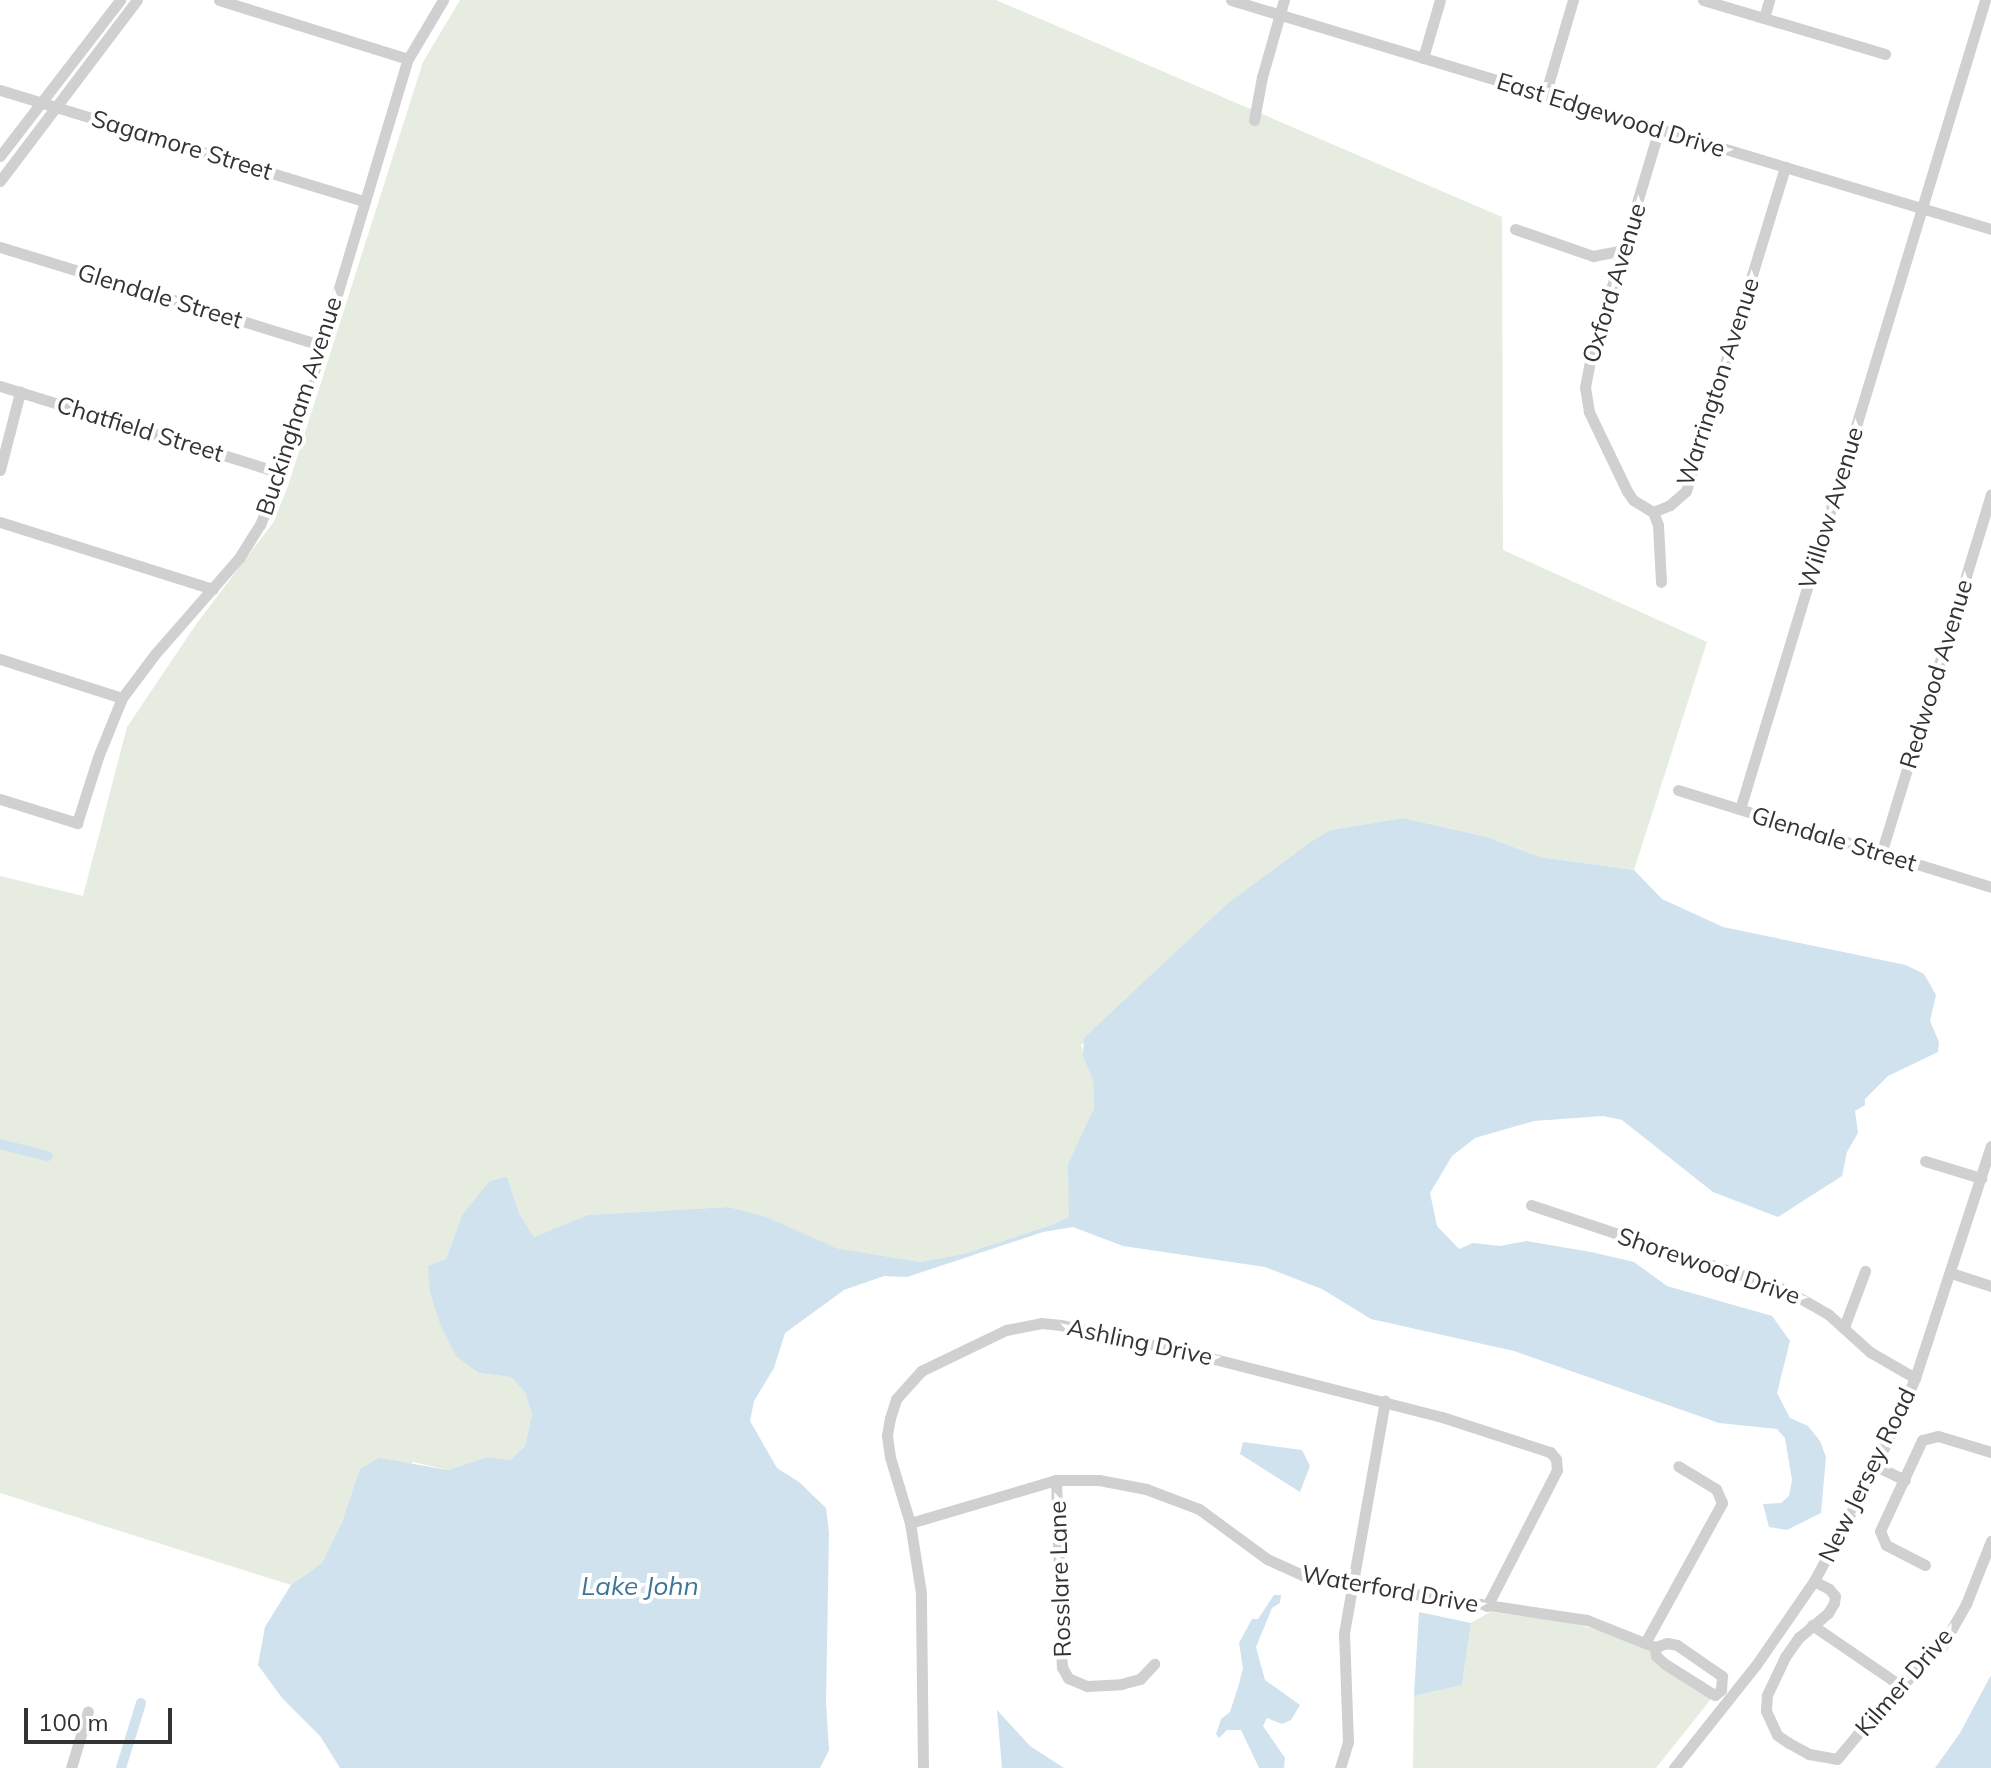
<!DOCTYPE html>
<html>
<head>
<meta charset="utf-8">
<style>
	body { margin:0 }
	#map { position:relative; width:1991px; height:1768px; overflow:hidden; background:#fff; font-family:Mulish,sans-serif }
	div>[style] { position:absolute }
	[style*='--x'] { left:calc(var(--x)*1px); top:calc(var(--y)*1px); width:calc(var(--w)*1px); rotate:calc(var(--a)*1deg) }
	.green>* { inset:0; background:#e6ecdf }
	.water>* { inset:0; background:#cfe2ee }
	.canal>* { height:10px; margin:-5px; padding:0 5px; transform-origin:5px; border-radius:5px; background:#cfe2ee }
	.minor>* { height:11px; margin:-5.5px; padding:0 5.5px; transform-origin:5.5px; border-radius:5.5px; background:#d0d0d0 }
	span { translate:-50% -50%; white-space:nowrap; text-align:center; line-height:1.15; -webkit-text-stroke:8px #fff; paint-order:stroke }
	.street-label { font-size:24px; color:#333 }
	.water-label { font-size:26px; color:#3f7597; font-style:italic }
	.scale { position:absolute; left:24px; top:1708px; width:148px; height:36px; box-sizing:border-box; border:4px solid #333; border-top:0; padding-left:10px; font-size:24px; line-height:28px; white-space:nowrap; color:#333; -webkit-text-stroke:6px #fff; paint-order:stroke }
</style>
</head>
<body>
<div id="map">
	<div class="green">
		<div style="clip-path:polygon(460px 0,996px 0,1502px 217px,1503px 550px,1707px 642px,1634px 870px,1540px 857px,1487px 837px,1403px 818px,1331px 830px,1228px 903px,1081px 1045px,1093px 1080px,1094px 1108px,1069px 1164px,1069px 1217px,1051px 1225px,963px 1254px,920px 1262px,836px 1248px,728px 1207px,587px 1215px,534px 1237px,519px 1213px,507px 1178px,462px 1215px,446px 1259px,479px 1373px,511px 1377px,525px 1392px,532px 1414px,525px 1446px,510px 1460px,487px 1457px,448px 1470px,413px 1462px,343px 1520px,322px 1563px,291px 1585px,0 1493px,0 876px,83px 896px,127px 727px,197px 623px,273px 523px,288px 486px,423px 62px)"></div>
		<div style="clip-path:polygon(1490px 1612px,1573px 1623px,1620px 1637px,1650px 1651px,1661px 1668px,1711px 1699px,1656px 1768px,1413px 1768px,1414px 1696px,1462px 1685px,1471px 1623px)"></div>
	</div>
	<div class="water">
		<div style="clip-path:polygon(1403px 818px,1487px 837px,1540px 857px,1634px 870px,1662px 899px,1723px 927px,1906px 965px,1924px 974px,1936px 995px,1930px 1021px,1939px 1042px,1938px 1052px,1888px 1076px,1865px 1099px,1865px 1105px,1855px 1111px,1858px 1133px,1847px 1152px,1842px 1176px,1778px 1217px,1713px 1192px,1622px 1120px,1603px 1116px,1534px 1121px,1475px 1138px,1452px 1156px,1430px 1193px,1437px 1226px,1459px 1249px,1473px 1243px,1500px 1246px,1526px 1241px,1591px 1252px,1634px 1262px,1667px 1286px,1772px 1316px,1790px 1341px,1777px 1393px,1790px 1418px,1808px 1426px,1820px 1441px,1826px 1457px,1821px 1513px,1787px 1530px,1769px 1527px,1763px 1504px,1781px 1503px,1789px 1496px,1792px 1480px,1785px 1438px,1777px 1429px,1719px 1423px,1514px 1351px,1371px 1319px,1322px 1289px,1265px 1267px,1123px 1246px,1073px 1227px,1043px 1232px,907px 1277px,884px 1276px,844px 1290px,785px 1333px,774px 1368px,754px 1401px,750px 1421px,777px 1468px,799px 1482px,826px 1508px,829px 1532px,826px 1703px,829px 1750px,820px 1768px,340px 1768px,320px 1736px,282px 1698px,258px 1665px,265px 1627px,291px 1585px,322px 1563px,343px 1520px,360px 1469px,379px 1458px,448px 1470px,487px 1457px,510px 1460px,525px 1446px,532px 1414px,525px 1392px,511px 1377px,479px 1373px,457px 1357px,441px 1327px,430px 1292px,428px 1266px,446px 1259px,462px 1215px,490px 1181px,507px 1177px,519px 1213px,534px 1237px,587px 1215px,728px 1207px,766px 1217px,836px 1248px,920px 1262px,963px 1254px,1051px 1225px,1069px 1217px,1068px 1164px,1094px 1108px,1093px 1080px,1083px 1056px,1084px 1038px,1228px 903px,1311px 842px,1331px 830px)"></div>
		<div style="clip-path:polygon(1243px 1442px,1302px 1450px,1310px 1466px,1300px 1492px,1240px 1454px)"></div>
		<div style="clip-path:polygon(1274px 1595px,1281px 1595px,1280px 1603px,1272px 1608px,1256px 1647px,1265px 1680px,1300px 1705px,1291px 1720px,1282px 1724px,1267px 1718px,1263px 1726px,1285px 1758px,1284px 1768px,1259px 1768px,1241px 1730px,1227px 1730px,1219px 1738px,1216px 1734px,1221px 1719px,1230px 1712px,1239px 1684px,1243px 1668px,1239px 1643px,1252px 1619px,1258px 1619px)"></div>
		<div style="clip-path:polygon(1419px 1612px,1471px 1623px,1462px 1685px,1414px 1696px)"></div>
		<div style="clip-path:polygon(1991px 1675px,1991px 1768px,1935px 1768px,1960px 1733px)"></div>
		<div style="clip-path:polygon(997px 1710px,1030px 1746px,1064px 1768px,1002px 1768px)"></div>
	</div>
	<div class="canal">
		<div style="--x:0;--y:1144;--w:49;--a:14.3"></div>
		<div style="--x:121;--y:1768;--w:68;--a:-72.9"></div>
	</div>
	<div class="minor">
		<div style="--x:219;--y:0;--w:198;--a:17.3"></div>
		<div style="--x:1231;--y:0;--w:794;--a:16.77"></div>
		<div style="--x:1703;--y:0;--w:190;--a:16.5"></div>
		<div style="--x:1764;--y:18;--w:19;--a:-74"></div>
		<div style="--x:1423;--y:58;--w:60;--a:-73.7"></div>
		<div style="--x:0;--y:90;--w:380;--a:17"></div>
		<div style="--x:1545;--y:95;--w:99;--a:-73.6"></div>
		<div style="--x:1254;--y:120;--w:44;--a:-79.5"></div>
		<div style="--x:1262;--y:77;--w:80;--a:-74.1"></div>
		<div style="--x:0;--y:156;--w:197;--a:-52.4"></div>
		<div style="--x:0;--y:181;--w:227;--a:-52.9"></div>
		<div style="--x:1515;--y:229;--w:83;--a:19.1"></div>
		<div style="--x:1593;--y:256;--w:32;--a:-11"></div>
		<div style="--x:0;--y:247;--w:335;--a:17"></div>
		<div style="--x:0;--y:386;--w:294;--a:17.2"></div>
		<div style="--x:0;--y:470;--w:81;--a:-75.6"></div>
		<div style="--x:1653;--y:512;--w:23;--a:-149"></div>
		<div style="--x:1633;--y:500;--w:11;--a:-124"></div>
		<div style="--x:1627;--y:491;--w:88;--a:-115.7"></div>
		<div style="--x:1589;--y:412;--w:25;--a:-99"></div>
		<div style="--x:1585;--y:387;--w:32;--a:-79"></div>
		<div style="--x:1591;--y:356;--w:236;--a:-73.3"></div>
		<div style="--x:1653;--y:512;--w:18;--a:-22"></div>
		<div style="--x:1670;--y:505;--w:21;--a:-41"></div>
		<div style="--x:1686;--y:491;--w:339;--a:-73"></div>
		<div style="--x:1653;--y:512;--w:14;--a:69"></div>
		<div style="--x:1658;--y:525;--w:57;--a:87"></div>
		<div style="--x:0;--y:522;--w:223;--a:17.5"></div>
		<div style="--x:0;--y:659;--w:128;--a:17.7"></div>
		<div style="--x:1678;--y:790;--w:328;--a:17.2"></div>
		<div style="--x:0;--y:799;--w:81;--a:17.3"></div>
		<div style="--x:77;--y:823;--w:69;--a:-72.3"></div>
		<div style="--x:98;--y:757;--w:64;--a:-67.9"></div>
		<div style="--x:122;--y:698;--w:55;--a:-53.1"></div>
		<div style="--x:155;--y:654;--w:128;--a:-48.8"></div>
		<div style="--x:239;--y:558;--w:39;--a:-58"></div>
		<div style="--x:260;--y:525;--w:104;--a:-69.1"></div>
		<div style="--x:297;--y:428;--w:385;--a:-73.3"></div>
		<div style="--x:408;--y:59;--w:69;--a:-59.3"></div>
		<div style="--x:1740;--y:809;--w:845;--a:-73.15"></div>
		<div style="--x:1881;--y:854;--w:376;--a:-73"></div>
		<div style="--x:1925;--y:1161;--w:59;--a:16.9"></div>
		<div style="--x:1531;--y:1205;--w:267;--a:18.4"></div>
		<div style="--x:1784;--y:1289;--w:51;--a:29.6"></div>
		<div style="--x:1828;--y:1314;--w:57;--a:42.1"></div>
		<div style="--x:1870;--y:1352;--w:52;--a:30"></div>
		<div style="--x:1951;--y:1273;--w:42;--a:18"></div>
		<div style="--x:1844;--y:1327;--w:60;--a:-69.4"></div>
		<div style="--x:1876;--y:1466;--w:32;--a:26"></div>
		<div style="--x:1056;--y:1480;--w:187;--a:88.2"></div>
		<div style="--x:1062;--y:1667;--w:13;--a:61"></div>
		<div style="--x:1068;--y:1678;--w:21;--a:23"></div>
		<div style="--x:1087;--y:1686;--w:34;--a:-3"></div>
		<div style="--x:1121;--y:1684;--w:20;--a:-15"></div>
		<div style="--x:1140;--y:1679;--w:21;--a:-47"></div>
		<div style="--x:910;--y:1523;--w:152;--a:-16.4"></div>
		<div style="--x:1056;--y:1480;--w:43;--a:0"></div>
		<div style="--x:1099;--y:1480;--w:48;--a:10.8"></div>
		<div style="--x:1146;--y:1489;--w:57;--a:20.7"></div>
		<div style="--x:1199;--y:1509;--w:84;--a:36.3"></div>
		<div style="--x:1267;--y:1559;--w:46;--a:24.3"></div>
		<div style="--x:1309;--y:1578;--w:281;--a:8.6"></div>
		<div style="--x:1587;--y:1620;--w:73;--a:21.7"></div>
		<div style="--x:1655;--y:1647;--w:13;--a:-18"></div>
		<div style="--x:1667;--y:1643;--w:10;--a:11"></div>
		<div style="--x:1677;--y:1645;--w:55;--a:34.6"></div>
		<div style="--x:1722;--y:1676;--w:14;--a:94"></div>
		<div style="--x:1925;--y:1565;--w:44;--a:-152.9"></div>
		<div style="--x:1886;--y:1545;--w:15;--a:-113"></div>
		<div style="--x:1880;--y:1531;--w:100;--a:-65.2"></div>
		<div style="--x:1922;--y:1440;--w:16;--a:-14"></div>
		<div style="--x:1938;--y:1436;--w:55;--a:16.8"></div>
		<div style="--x:1814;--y:1581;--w:17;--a:28"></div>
		<div style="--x:1829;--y:1589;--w:9;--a:49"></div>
		<div style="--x:1835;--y:1596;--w:7;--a:98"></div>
		<div style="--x:1834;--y:1603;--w:12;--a:121"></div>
		<div style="--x:1828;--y:1613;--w:38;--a:140"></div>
		<div style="--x:1799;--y:1637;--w:24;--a:125"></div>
		<div style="--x:1785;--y:1657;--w:42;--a:115.3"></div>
		<div style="--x:1767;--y:1695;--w:16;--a:94"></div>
		<div style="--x:1766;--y:1711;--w:26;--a:65"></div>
		<div style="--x:1777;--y:1735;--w:14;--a:34"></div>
		<div style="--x:1789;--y:1743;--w:23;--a:29"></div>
		<div style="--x:1809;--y:1754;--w:28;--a:10"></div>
		<div style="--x:1837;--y:1759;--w:75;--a:-50.4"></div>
		<div style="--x:1885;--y:1701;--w:77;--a:-43.4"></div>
		<div style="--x:1941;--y:1648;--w:51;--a:-60.4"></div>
		<div style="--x:1966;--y:1604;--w:68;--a:-68.4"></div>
		<div style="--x:1812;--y:1625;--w:108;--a:34.4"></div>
		<div style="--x:1645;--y:1643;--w:160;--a:-61.2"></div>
		<div style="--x:1722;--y:1503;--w:15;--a:-113"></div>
		<div style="--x:1716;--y:1489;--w:44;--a:-148.8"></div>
		<div style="--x:1655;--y:1647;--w:9;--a:84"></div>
		<div style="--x:1656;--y:1656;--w:12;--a:42"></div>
		<div style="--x:1665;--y:1664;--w:54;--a:32.2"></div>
		<div style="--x:1711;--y:1693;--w:4;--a:27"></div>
		<div style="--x:1715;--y:1695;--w:8;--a:-40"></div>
		<div style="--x:71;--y:1768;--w:59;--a:-73.4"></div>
		<div style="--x:923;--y:1768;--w:175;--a:-90.7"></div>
		<div style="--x:921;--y:1593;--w:71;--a:-98.9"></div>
		<div style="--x:910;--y:1523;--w:69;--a:-106.9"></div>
		<div style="--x:890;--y:1457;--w:22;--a:-98"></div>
		<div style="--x:887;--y:1435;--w:17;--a:-80"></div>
		<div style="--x:890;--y:1418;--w:20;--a:-72"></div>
		<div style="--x:896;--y:1399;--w:38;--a:-48"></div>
		<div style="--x:921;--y:1371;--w:94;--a:-25.8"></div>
		<div style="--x:1006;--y:1330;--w:36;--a:-11"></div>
		<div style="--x:1041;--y:1323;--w:20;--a:6"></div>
		<div style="--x:1061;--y:1325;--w:129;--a:12.1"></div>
		<div style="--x:1187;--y:1352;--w:263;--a:14.3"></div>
		<div style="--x:1442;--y:1417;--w:114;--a:18"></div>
		<div style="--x:1550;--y:1452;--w:9;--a:49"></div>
		<div style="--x:1556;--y:1459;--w:11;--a:85"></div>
		<div style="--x:1557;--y:1470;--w:153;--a:117.2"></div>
		<div style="--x:1340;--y:1768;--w:27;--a:-73"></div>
		<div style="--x:1348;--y:1742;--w:109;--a:-92.1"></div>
		<div style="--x:1344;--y:1633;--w:236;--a:-80"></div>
		<div style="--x:1674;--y:1768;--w:132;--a:-51.5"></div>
		<div style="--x:1756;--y:1665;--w:102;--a:-55.4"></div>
		<div style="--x:1814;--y:1581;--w:131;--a:-61.7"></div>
		<div style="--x:1876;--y:1466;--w:96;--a:-66.1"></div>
		<div style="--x:1915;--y:1378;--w:244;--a:-71.9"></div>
	</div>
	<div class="street-label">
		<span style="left:1611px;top:115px;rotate:17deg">East Edgewood Drive</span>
		<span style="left:182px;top:145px;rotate:17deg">Sagamore Street</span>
		<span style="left:1614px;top:283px;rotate:-73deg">Oxford Avenue</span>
		<span style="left:160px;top:296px;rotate:17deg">Glendale Street</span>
		<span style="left:1718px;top:382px;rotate:-72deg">Warrington Avenue</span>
		<span style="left:299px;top:406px;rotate:-72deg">Buckingham Avenue</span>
		<span style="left:140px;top:429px;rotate:17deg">Chatfield Street</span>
		<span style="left:1831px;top:508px;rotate:-73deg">Willow Avenue</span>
		<span style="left:1936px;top:674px;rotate:-73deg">Redwood Avenue</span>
		<span style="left:1834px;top:839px;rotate:17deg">Glendale Street</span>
		<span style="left:1709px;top:1266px;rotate:19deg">Shorewood Drive</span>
		<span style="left:1140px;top:1342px;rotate:12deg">Ashling Drive</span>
		<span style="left:1867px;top:1475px;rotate:-64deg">New Jersey Road</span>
		<span style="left:1060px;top:1579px;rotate:-92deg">Rosslare Lane</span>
		<span style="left:1390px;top:1589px;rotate:10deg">Waterford Drive</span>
		<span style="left:1904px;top:1682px;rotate:-49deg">Kilmer Drive</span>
	</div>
	<div class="water-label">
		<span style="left:640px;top:1586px">Lake John</span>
	</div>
	<div class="scale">100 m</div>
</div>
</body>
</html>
